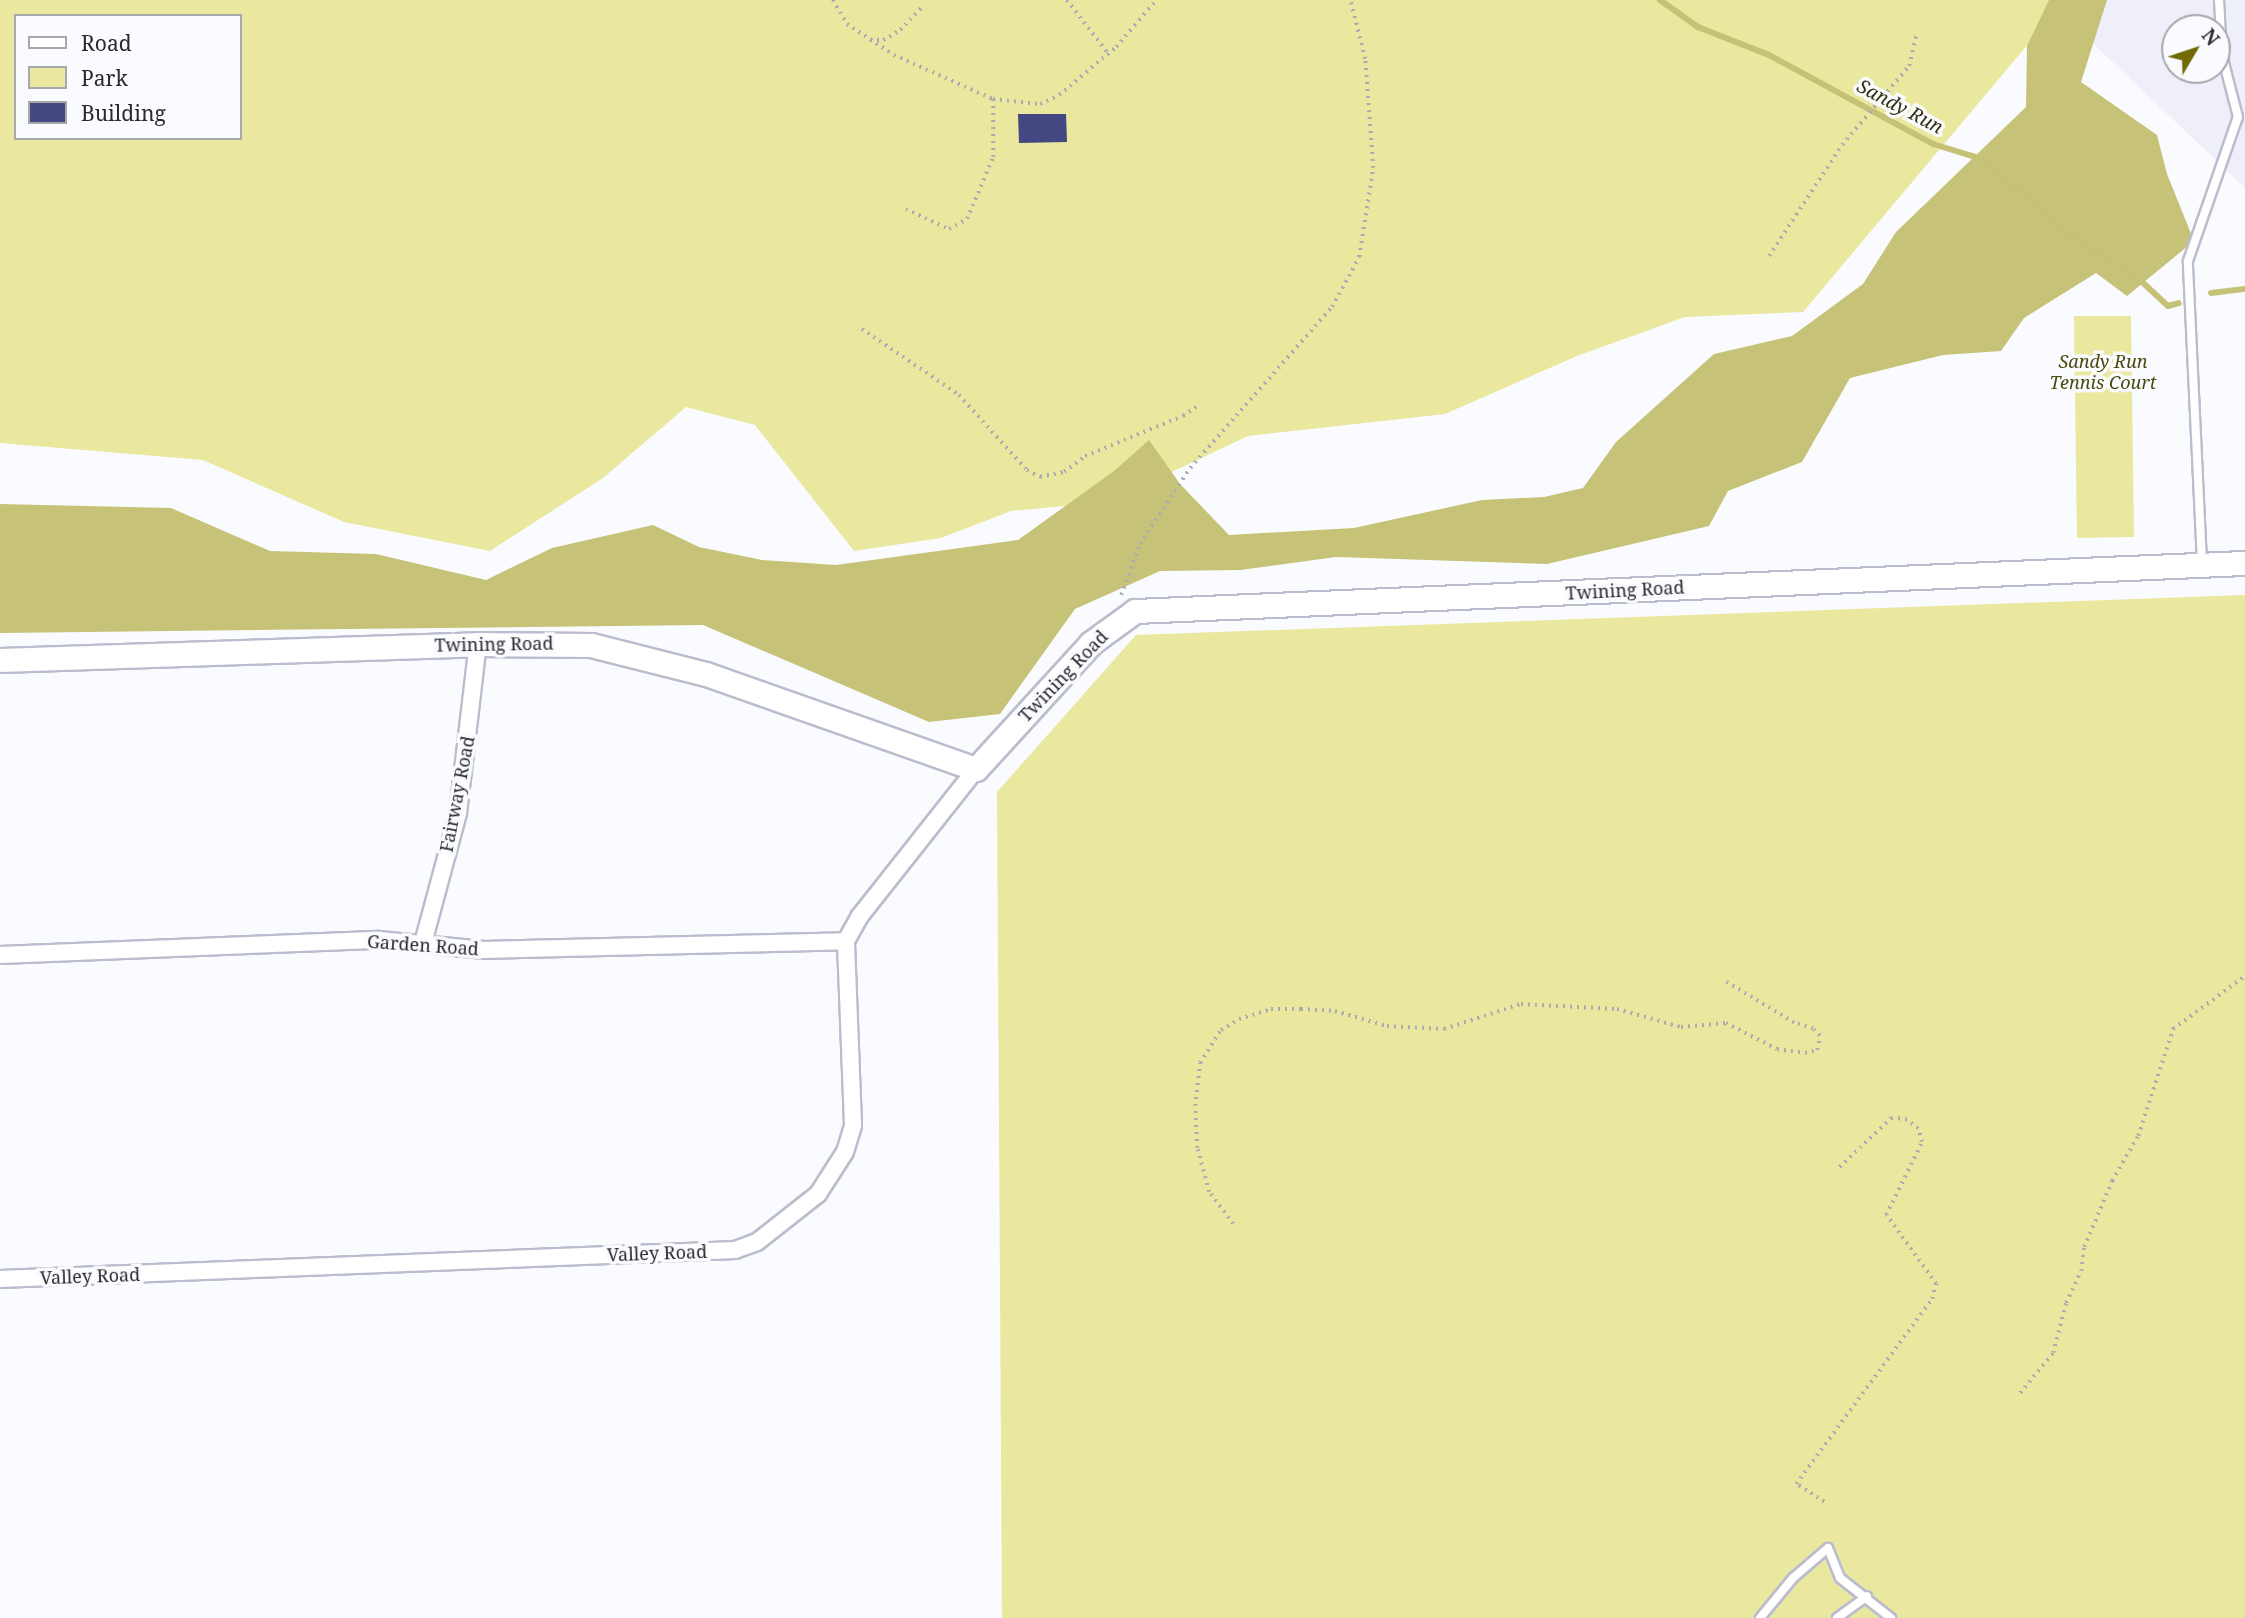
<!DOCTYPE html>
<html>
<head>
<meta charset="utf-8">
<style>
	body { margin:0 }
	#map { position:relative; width:2245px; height:1618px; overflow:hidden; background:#fafbfe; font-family:"Noto Serif",serif }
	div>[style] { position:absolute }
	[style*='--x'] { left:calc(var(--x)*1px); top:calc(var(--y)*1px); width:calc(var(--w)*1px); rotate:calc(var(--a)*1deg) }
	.built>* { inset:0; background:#eeeff9 }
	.green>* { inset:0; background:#eae79f }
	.forest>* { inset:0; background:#c6c278 }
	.stream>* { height:6px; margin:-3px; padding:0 3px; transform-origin:3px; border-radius:3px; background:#c5c177 }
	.building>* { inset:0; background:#444781 }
	.path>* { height:3.5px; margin-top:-1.75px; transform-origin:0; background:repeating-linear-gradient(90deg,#abacb1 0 2px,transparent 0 7px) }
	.roads { filter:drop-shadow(2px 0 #bbbdce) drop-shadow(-2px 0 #bbbdce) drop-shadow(0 2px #bbbdce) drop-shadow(0 -2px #bbbdce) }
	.lane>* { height:8px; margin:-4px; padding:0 4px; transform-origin:4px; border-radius:4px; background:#fff }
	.street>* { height:16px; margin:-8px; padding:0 8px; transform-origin:8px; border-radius:8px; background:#fff }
	.secondary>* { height:23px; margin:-11.5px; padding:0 11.5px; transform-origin:11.5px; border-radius:11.5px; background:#fff }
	span { translate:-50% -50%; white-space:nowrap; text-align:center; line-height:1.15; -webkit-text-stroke:7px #fafbfe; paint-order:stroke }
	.park-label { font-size:18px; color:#4d4a10; font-style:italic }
	.street-label { font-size:18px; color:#2a2b31 }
	.water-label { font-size:19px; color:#333110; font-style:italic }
	.legend { position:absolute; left:14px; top:14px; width:228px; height:126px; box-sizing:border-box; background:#fafbfe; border:2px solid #a7a8ac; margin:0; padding:9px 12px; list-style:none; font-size:21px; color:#2a2b31 }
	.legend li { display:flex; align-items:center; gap:14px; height:35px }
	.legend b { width:35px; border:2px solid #a7a8ac }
	.north { position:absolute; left:2161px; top:14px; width:70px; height:70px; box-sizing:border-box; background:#fafbfe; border:2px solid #a7a8ac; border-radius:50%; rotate:51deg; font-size:19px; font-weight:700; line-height:28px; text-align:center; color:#2a2b31 }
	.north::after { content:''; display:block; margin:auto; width:24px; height:32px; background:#706a04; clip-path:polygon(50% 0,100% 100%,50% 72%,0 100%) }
</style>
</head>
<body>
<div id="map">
	<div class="built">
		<div style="clip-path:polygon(evenodd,2065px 0,2245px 0,2245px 188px,2057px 9px,2065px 0,2175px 28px,2217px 28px,2217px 70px,2175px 70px,2175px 28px)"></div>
	</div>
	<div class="green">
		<div style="clip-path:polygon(evenodd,0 0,2065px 0,1803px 312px,1685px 317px,1577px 356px,1445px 414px,1248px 436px,1108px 502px,1011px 511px,941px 538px,854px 551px,755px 425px,686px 407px,603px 478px,490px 551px,344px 522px,203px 460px,0 443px,0 0,16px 16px,240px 16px,240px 138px,16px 138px,16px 16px)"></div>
		<div style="clip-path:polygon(2074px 316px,2131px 316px,2134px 537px,2077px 538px)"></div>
		<div style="clip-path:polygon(2245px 595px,2245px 1618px,1002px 1618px,997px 792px,1136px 635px)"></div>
	</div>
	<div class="forest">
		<div style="clip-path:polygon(2049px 0,2107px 0,2081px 82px,2157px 135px,2167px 174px,2194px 241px,2127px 296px,2096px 273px,2024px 318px,2001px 351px,1943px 355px,1850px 378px,1802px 462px,1728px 491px,1709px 526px,1547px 564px,1336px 557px,1240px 570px,1160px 571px,1075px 609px,1000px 714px,929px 722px,703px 625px,0 633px,0 504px,171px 508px,270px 551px,376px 554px,486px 580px,552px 548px,653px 525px,699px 547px,762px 560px,836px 565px,1018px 540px,1114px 471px,1149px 440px,1180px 484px,1229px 535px,1354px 528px,1482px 500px,1544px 497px,1583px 488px,1616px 442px,1714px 354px,1792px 336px,1863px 284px,1896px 232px,2026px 107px,2027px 46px)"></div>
	</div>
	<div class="stream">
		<div style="--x:1660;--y:0;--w:47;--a:35.4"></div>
		<div style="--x:1698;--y:27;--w:76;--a:21.5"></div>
		<div style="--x:1769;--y:55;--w:187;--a:28.5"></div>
		<div style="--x:1933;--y:144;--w:51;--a:17"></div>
		<div style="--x:1982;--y:159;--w:117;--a:40.5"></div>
		<div style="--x:2071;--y:235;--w:82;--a:33.1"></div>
		<div style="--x:2140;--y:280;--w:38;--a:43"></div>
		<div style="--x:2168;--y:306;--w:11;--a:-15"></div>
		<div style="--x:2211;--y:293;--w:34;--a:-7"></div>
	</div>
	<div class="building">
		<div style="clip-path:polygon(1018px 114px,1066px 114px,1067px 142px,1019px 143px)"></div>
	</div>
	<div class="path">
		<div style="--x:833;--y:0;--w:28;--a:60"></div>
		<div style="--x:847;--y:24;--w:56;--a:33.4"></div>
		<div style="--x:894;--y:55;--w:108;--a:24"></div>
		<div style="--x:993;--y:99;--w:47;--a:6.1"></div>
		<div style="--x:1040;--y:104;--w:21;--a:-25"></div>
		<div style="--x:1059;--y:95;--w:75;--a:-40.1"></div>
		<div style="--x:1116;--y:47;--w:62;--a:-49.6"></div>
		<div style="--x:1067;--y:0;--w:67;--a:52.3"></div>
		<div style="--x:870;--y:40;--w:13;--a:0"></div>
		<div style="--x:883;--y:40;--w:20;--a:-30"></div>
		<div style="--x:900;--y:30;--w:33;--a:-46"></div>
		<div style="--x:906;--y:209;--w:47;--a:24.9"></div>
		<div style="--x:949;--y:229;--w:21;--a:-29"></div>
		<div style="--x:967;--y:219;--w:67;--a:-67.2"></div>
		<div style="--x:993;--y:157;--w:58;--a:-90"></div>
		<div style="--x:1769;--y:256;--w:133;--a:-56.7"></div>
		<div style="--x:1842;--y:145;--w:104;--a:-49.7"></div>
		<div style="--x:1909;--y:66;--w:31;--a:-77"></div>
		<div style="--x:862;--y:329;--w:117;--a:34.2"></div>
		<div style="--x:959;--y:395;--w:101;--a:47.8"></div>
		<div style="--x:1027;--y:470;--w:15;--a:28"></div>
		<div style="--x:1040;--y:477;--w:25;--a:-12"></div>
		<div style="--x:1064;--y:472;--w:26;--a:-37"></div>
		<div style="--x:1085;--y:456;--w:106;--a:-22.2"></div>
		<div style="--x:1183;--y:416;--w:21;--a:-35"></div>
		<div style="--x:1121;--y:595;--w:54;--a:-69.6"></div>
		<div style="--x:1140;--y:544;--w:91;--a:-56.7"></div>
		<div style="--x:1190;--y:468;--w:215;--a:-48.6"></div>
		<div style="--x:1332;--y:307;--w:57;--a:-61.6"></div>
		<div style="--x:1359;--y:257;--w:90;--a:-81.1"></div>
		<div style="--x:1373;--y:168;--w:109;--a:-94.2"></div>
		<div style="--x:1365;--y:59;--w:61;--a:-104.3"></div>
		<div style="--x:1233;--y:1224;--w:40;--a:-127"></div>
		<div style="--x:1209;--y:1192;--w:46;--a:-105.3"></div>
		<div style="--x:1197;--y:1148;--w:42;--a:-92.7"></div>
		<div style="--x:1195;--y:1106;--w:43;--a:-83.4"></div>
		<div style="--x:1200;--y:1063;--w:39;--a:-58"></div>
		<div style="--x:1221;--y:1030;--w:21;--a:-31"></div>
		<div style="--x:1239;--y:1019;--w:34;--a:-17"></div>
		<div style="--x:1271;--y:1009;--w:30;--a:0"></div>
		<div style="--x:1301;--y:1009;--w:34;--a:3"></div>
		<div style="--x:1335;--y:1011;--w:54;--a:16.1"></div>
		<div style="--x:1387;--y:1026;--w:57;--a:3"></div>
		<div style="--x:1444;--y:1029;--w:81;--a:-18"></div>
		<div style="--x:1521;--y:1004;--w:96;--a:3"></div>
		<div style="--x:1617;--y:1009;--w:66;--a:15.7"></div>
		<div style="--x:1681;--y:1027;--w:45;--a:-5.1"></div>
		<div style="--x:1726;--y:1023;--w:57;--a:27"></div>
		<div style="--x:1777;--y:1049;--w:28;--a:8"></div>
		<div style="--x:1805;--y:1053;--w:12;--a:-14"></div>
		<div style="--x:1817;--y:1050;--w:14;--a:-78"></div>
		<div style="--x:1820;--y:1036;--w:10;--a:-135"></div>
		<div style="--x:1813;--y:1029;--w:20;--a:-162"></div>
		<div style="--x:1794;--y:1023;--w:79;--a:-148.9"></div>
		<div style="--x:2020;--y:1393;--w:52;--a:-50.5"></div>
		<div style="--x:2053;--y:1353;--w:52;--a:-75.4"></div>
		<div style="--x:2066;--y:1303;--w:35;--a:-65"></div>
		<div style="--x:2081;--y:1271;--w:24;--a:-83"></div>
		<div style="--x:2084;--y:1247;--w:72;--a:-67"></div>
		<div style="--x:2112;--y:1181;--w:52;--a:-60"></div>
		<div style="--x:2138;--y:1136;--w:113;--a:-71.9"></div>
		<div style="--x:2173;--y:1029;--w:89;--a:-36.4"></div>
		<div style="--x:1824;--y:1502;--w:33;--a:-147"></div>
		<div style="--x:1796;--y:1484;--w:230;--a:-53.7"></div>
		<div style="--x:1932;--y:1299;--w:16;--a:-75"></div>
		<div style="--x:1936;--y:1284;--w:85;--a:-125.9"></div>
		<div style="--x:1886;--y:1215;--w:81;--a:-63.7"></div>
		<div style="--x:1922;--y:1142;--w:14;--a:-107"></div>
		<div style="--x:1918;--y:1129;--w:14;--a:-141"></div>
		<div style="--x:1907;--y:1120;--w:15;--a:-172"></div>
		<div style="--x:1892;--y:1118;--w:74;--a:136.6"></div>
	</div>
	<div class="roads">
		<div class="lane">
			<div style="--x:2202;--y:563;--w:302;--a:-92.7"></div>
			<div style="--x:2188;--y:261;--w:152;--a:-70.9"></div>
			<div style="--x:2238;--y:117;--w:64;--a:-104.5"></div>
			<div style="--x:2222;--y:55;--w:55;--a:-93.1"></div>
			<div style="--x:1760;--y:1618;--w:52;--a:-50.5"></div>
			<div style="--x:1793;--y:1578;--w:46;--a:-40.6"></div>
			<div style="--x:1828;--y:1548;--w:32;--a:68"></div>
			<div style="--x:1840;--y:1578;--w:65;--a:38.1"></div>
			<div style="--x:1837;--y:1618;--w:37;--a:-36"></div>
		</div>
		<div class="street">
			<div style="--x:423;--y:943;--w:135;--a:-74.9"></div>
			<div style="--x:458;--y:813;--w:170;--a:-83.3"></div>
			<div style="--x:0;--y:955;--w:379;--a:-2.3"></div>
			<div style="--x:379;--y:940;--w:106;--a:5.4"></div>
			<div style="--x:485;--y:950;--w:361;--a:-1.4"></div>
			<div style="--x:0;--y:1279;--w:736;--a:-2.26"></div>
			<div style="--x:735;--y:1250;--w:23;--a:-20"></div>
			<div style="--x:757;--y:1242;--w:78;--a:-38.2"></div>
			<div style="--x:818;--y:1194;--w:50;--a:-57.3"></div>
			<div style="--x:845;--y:1152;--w:28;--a:-73"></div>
			<div style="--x:853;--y:1125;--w:184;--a:-92.2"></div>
			<div style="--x:846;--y:941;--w:29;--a:-61"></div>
			<div style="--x:860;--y:916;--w:187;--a:-51.7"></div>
		</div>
		<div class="secondary">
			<div style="--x:0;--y:660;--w:478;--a:-1.9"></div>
			<div style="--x:478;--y:644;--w:113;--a:0.5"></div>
			<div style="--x:591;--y:645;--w:119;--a:14.2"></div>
			<div style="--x:706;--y:674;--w:286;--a:19.4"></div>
			<div style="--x:976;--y:769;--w:171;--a:-47.6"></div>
			<div style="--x:1091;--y:643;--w:54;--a:-36"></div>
			<div style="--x:1135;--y:611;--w:1111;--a:-2.48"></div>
		</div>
	</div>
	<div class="park-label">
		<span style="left:2103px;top:372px">Sandy Run<br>Tennis Court</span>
	</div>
	<div class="street-label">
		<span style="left:1625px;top:590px;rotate:-3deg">Twining Road</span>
		<span style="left:494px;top:644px;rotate:-1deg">Twining Road</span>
		<span style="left:1063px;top:676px;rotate:-46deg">Twining Road</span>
		<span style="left:457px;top:794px;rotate:-79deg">Fairway Road</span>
		<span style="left:423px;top:945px;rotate:4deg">Garden Road</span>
		<span style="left:657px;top:1253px;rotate:-2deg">Valley Road</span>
		<span style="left:90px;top:1276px;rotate:-2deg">Valley Road</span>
	</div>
	<div class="water-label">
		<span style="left:1900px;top:107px;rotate:28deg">Sandy Run</span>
	</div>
	<ul class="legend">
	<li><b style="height:9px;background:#fff"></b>Road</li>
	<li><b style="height:19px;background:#eae79f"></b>Park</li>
	<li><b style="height:19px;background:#444781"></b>Building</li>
	</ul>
	<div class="north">N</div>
</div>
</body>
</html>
